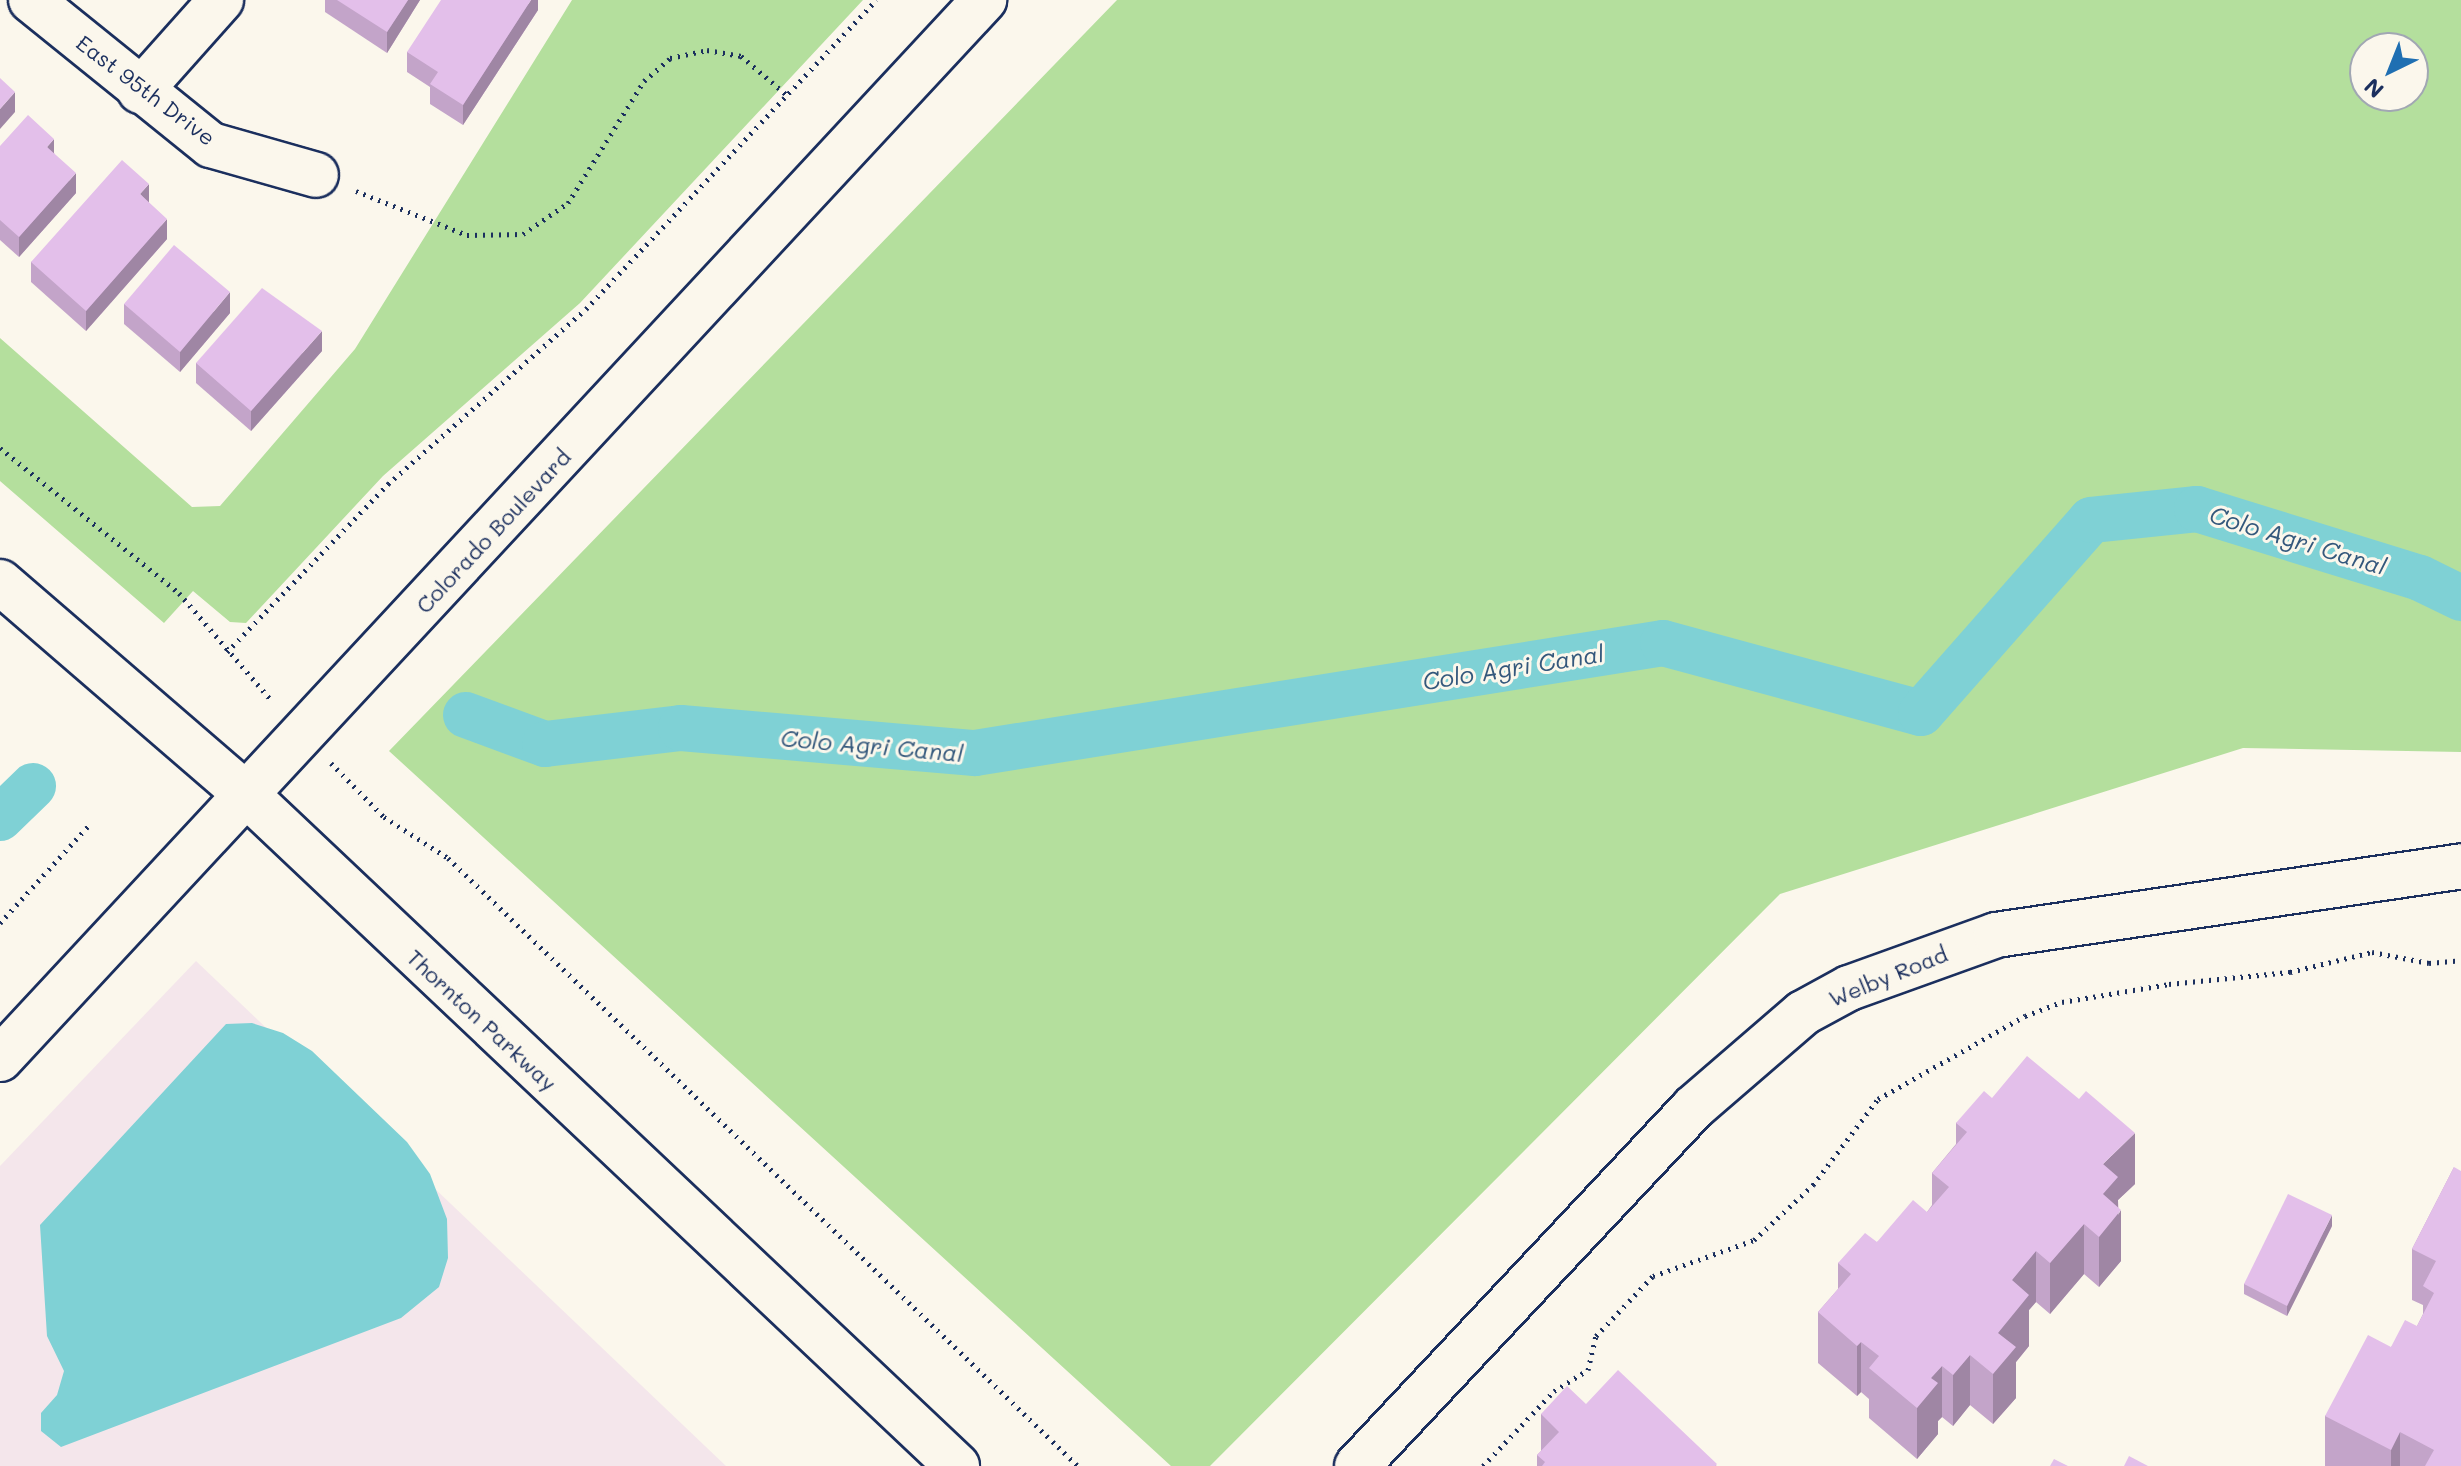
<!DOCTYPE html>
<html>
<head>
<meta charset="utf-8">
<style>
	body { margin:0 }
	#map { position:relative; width:2461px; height:1466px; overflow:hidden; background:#fbf7ec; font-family:Mali,sans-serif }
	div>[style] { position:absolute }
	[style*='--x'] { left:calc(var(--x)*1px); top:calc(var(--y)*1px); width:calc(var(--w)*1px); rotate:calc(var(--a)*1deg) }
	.built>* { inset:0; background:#f4e6eb }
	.green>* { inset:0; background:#b4df9d }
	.water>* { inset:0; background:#7fd1d5 }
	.canal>* { height:46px; margin:-23px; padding:0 23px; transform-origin:23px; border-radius:23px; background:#7fd1d5 }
	.path>* { height:5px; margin-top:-2.5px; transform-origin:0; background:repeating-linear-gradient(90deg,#1b2f5e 0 2px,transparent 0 8px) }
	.roads { filter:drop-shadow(2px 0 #1b2f5e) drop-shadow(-2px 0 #1b2f5e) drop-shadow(0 2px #1b2f5e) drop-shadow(0 -2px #1b2f5e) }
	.minor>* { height:44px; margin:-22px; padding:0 22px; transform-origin:22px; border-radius:22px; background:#fbf7ec }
	.major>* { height:44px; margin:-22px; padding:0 22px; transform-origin:22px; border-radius:22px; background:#fbf7ec }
	.wall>* { inset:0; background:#c3a4c9 }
	.shaded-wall>* { inset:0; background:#9f86a4 }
	.building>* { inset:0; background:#e3bfea }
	span { translate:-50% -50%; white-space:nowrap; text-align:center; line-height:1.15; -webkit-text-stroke:6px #fbf7ec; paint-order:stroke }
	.street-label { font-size:22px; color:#1b2f5e }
	.water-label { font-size:24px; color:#34587c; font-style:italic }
	.north { position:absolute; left:2349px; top:32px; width:80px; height:80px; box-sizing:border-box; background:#fbf7ec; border:2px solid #a1a7b3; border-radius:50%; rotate:223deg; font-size:22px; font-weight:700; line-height:32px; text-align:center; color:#1b2f5e }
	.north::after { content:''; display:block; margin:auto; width:28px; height:36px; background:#1f6fb2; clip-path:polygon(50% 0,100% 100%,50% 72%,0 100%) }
</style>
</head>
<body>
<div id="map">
	<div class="built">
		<div style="clip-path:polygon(196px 961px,726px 1466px,0 1466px,0 1166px)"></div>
	</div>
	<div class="green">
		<div style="clip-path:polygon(572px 0,863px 0,580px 303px,383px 476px,246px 623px,230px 622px,193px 591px,164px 623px,0 481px,0 338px,192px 507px,220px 506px,355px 349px)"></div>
		<div style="clip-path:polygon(evenodd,1117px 0,2461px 0,2461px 752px,2243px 748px,1780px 894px,1210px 1466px,1171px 1466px,389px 751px,1117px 0,2413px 48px,2413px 96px,2365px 96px,2365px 48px,2413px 48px)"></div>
	</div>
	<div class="water">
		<div style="clip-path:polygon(252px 1023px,283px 1033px,312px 1051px,407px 1142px,430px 1174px,447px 1219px,448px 1258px,439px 1287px,401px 1318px,61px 1447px,41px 1431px,41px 1413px,57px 1395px,64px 1371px,47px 1336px,40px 1225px,226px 1024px)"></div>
	</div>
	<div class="canal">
		<div style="--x:466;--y:715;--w:84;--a:20.2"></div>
		<div style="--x:545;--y:744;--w:137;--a:-6.7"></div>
		<div style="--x:681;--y:728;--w:295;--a:4.9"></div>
		<div style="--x:975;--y:753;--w:697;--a:-9.08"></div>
		<div style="--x:1663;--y:643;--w:267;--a:15.2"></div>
		<div style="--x:1921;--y:713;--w:257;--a:-48.6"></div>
		<div style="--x:2091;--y:520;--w:107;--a:-5.9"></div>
		<div style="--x:2197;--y:509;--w:233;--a:17.2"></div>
		<div style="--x:2420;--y:578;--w:46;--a:26"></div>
		<div style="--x:0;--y:818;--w:46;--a:-44.1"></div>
	</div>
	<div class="path">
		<div style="--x:356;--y:191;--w:119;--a:21.6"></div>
		<div style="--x:467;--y:235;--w:56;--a:-1"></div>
		<div style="--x:523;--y:234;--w:55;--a:-34.6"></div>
		<div style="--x:568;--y:203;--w:144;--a:-58.1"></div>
		<div style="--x:644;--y:81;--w:35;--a:-41"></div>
		<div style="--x:670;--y:58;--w:38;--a:-12"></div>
		<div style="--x:707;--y:50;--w:35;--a:10"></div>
		<div style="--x:741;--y:56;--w:60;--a:40.3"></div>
		<div style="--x:0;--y:448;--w:230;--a:39"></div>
		<div style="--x:179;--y:593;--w:143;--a:49.3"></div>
		<div style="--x:227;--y:652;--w:233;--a:-46.2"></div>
		<div style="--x:388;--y:484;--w:264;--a:-41.5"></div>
		<div style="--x:586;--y:309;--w:424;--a:-46.8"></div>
		<div style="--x:331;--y:763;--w:76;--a:45.5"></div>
		<div style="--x:384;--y:817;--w:76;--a:32.6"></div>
		<div style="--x:448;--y:858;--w:876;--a:43.98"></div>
		<div style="--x:0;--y:923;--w:135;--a:-47.7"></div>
		<div style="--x:1483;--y:1466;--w:103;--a:-46.6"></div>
		<div style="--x:1554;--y:1391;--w:40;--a:-32"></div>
		<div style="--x:1588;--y:1370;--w:35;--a:-77"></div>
		<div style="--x:1596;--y:1336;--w:83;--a:-46.5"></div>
		<div style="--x:1653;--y:1276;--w:107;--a:-19.6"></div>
		<div style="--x:1754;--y:1240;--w:81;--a:-43"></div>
		<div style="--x:1813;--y:1185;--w:108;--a:-52.9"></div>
		<div style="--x:1878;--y:1099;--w:169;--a:-29.5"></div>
		<div style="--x:2025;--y:1016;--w:40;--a:-21"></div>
		<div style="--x:2062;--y:1002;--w:109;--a:-9.5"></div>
		<div style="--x:2169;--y:984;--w:122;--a:-5.7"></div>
		<div style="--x:2290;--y:972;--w:84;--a:-13.7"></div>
		<div style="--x:2372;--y:952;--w:58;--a:10.9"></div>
		<div style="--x:2429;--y:963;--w:32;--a:-5"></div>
	</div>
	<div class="roads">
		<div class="minor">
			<div style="--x:31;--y:0;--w:231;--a:38.9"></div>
			<div style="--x:211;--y:145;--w:109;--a:15.9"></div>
			<div style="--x:140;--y:91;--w:122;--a:-48.3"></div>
			<div style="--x:0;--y:582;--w:326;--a:40.8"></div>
			<div style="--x:1357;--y:1466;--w:491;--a:-46.8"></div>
			<div style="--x:1693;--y:1108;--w:145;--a:-40.8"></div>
			<div style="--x:1803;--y:1013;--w:52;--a:-28.5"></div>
			<div style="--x:1849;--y:988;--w:156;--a:-19.8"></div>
			<div style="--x:1996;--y:935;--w:470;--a:-8.4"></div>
		</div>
		<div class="major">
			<div style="--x:247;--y:795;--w:977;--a:43.38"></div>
			<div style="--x:0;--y:1059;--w:1446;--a:-47.1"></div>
		</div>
	</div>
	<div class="wall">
		<div style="clip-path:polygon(325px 0,420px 0,387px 53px,325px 12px)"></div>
		<div style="clip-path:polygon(538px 0,538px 10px,463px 125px,430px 104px,430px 87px,407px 72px,407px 52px)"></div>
		<div style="clip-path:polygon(0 146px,54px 153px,76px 193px,19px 257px,0 240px)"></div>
		<div style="clip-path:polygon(149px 203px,167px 239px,86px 331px,31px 282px,31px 262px)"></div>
		<div style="clip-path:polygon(124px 304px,230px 313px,180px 372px,124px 324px)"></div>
		<div style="clip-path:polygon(322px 351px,251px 431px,196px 383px,196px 363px)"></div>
		<div style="clip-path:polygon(1992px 1098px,2135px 1184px,2118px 1200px,2121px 1261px,2099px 1287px,2084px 1274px,2050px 1314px,2036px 1302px,2029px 1310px,2029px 1346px,2016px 1362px,2016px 1398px,1993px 1424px,1970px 1405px,1953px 1426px,1942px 1417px,1938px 1421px,1938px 1434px,1917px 1459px,1869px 1418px,1869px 1399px,1861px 1392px,1857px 1396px,1818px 1363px,1818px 1312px,1838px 1289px,1838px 1263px,1877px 1242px,1927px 1212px,1932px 1205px,1932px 1173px,1956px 1144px,1956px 1123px)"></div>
		<div style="clip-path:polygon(2454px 1167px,2461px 1466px,2325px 1466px,2325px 1416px,2391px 1347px,2417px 1326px,2423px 1314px,2423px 1305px,2412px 1300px,2412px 1249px)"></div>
		<div style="clip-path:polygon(2332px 1226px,2287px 1316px,2244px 1294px,2244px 1284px)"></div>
		<div style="clip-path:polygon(1586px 1404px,1717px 1466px,1537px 1466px,1537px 1455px,1541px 1451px,1541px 1414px)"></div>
	</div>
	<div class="shaded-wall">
		<div style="clip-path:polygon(408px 0,420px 0,387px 53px,387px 32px)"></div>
		<div style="clip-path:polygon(531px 0,538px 0,538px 10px,463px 125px,463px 105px)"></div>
		<div style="clip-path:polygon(15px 92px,15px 112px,0 129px,0 109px)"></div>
		<div style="clip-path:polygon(54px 139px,54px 159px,47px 147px)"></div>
		<div style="clip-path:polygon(76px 173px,76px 193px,19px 257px,19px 237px)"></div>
		<div style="clip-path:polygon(149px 184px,149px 204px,140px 194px)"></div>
		<div style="clip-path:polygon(167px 219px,167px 239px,86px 331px,86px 311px)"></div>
		<div style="clip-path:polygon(230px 292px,230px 313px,180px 372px,180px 352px)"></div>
		<div style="clip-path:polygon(322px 331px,322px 351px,251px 431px,251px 411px)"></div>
		<div style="clip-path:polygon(2135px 1133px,2135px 1184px,2118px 1200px,2118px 1215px,2121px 1210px,2121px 1261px,2099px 1287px,2099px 1237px,2103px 1164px)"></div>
		<div style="clip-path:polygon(2332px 1215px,2332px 1226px,2287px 1316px,2287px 1306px)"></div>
		<div style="clip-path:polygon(2084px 1224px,2084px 1274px,2050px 1314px,2050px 1263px)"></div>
		<div style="clip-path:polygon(2036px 1251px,2036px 1302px,2029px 1310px,2029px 1346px,2016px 1362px,2016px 1398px,1993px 1424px,1993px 1374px,1998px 1333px,2012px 1280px)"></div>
		<div style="clip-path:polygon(1861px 1342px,1861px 1392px,1857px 1396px,1857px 1346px)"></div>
		<div style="clip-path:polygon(1970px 1355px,1970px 1405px,1953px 1426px,1953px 1375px)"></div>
		<div style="clip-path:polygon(1942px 1366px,1942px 1417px,1938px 1421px,1938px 1434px,1917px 1459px,1917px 1408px,1931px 1378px)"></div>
		<div style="clip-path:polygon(2400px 1432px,2400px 1466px,2391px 1466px,2391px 1450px)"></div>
	</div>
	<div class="building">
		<div style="clip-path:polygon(337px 0,408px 0,387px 32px)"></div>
		<div style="clip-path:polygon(441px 0,531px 0,463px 105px,430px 84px,438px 72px,407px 52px)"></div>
		<div style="clip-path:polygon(0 78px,15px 92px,0 109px)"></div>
		<div style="clip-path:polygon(28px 115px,54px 139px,47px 147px,76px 173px,19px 237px,0 220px,0 146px)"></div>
		<div style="clip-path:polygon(122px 160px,149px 184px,140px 194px,167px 219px,86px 311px,31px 262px)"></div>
		<div style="clip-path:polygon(174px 245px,230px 292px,180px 352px,124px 304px)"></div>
		<div style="clip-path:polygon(262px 288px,322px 331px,251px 411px,196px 363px)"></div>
		<div style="clip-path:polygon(2027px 1056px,2079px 1099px,2086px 1091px,2135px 1133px,2103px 1164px,2118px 1177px,2103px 1194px,2121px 1210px,2099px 1237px,2084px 1224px,2050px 1263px,2036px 1251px,2012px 1280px,2029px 1295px,1998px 1333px,2016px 1347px,1993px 1374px,1970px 1355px,1953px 1375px,1942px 1366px,1931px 1378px,1938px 1383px,1917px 1408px,1869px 1368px,1879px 1356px,1861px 1342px,1857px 1346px,1818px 1312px,1851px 1274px,1838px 1263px,1865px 1233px,1877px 1242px,1913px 1200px,1927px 1212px,1949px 1187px,1932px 1173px,1967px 1132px,1956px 1123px,1984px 1091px,1992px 1098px)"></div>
		<div style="clip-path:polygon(2454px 1167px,2461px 1171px,2461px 1466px,2425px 1466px,2434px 1450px,2400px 1432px,2391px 1450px,2325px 1416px,2368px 1335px,2391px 1347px,2405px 1320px,2417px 1326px,2434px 1293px,2423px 1286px,2436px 1261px,2412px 1249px)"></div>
		<div style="clip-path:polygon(2288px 1194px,2332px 1215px,2287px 1306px,2244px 1284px)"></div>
		<div style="clip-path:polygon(1618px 1370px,1717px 1464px,1715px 1466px,1542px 1466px,1545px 1462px,1537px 1455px,1559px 1432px,1541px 1414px,1567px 1386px,1586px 1404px)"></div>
		<div style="clip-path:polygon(2129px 1456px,2148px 1466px,2124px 1466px)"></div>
		<div style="clip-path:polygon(2054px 1459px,2068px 1466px,2050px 1466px)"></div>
	</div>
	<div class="street-label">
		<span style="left:146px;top:90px;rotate:37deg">East 95th Drive</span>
		<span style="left:493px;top:531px;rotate:-47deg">Colorado Boulevard</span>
		<span style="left:1888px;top:976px;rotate:-22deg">Welby Road</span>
		<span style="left:482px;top:1020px;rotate:43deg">Thornton Parkway</span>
	</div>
	<div class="water-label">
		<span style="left:2298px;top:540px;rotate:17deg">Colo Agri Canal</span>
		<span style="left:1513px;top:667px;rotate:-9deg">Colo Agri Canal</span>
		<span style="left:872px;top:745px;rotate:5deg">Colo Agri Canal</span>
	</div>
	<div class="north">N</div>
</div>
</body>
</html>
